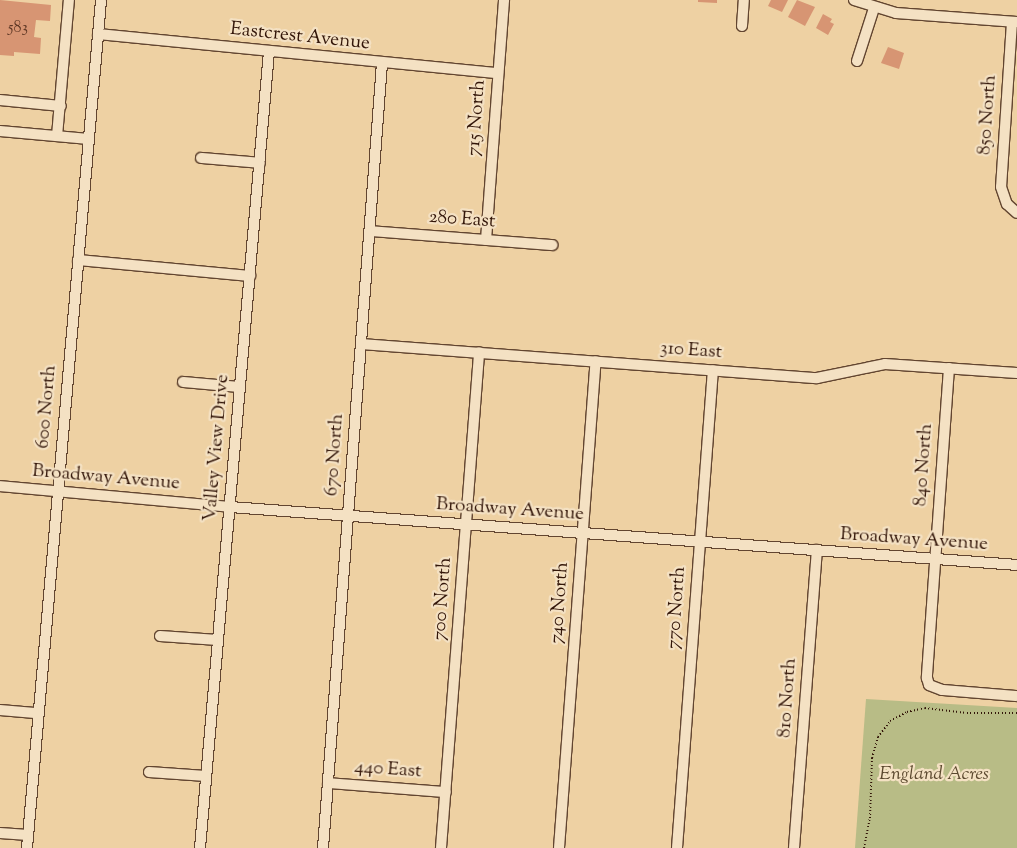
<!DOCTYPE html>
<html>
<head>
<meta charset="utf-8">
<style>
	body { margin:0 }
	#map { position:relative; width:1017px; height:848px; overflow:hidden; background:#eed1a3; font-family:"Sorts Mill Goudy",serif }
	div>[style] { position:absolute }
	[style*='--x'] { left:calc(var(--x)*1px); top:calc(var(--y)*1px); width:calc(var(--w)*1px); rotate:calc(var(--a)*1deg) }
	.green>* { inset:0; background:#b8bc86 }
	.building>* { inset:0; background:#d79573 }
	.path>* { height:2px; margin-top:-1px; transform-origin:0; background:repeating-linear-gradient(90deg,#331609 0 1px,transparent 0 3.5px) }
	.roads { filter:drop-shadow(1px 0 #624530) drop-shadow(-1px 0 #624530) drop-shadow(0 1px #624530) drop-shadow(0 -1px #624530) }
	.minor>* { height:10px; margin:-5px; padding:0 5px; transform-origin:5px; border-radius:5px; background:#f4e1c3 }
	span { translate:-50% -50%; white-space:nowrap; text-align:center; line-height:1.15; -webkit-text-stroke:4.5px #f4e1c3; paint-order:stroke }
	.number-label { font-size:16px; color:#5c3624 }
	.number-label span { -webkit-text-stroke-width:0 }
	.street-label { font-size:19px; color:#331609 }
	.park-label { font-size:19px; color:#5b482e; font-style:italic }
</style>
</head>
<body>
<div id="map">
	<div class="green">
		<div style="clip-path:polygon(866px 699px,1017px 708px,1017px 848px,855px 848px)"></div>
	</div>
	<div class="building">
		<div style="clip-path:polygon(0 0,51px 5px,50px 21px,36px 20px,34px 37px,41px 38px,40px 54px,14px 52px,14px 56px,0 55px)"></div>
		<div style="clip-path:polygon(698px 0,717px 0,717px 3px,698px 2px)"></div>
		<div style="clip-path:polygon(771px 0,788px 0,782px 12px,768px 6px)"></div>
		<div style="clip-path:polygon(797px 0,815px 7px,805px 26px,788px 17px)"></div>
		<div style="clip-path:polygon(823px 14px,832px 19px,830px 22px,834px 24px,828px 35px,816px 28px)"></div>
		<div style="clip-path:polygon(888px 47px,904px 53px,899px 69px,881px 63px)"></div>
	</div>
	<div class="path">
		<div style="--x:864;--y:848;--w:31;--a:-79"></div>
		<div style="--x:870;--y:818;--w:60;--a:-88.1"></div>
		<div style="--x:872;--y:758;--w:22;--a:-74"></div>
		<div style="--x:878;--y:737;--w:20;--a:-53"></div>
		<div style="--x:890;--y:721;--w:19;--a:-28"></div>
		<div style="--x:907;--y:712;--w:18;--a:-13"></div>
		<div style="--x:925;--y:708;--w:42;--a:6.8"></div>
		<div style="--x:967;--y:713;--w:50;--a:0"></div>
	</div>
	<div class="roads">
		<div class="minor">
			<div style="--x:854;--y:0;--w:44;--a:17.2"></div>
			<div style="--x:896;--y:13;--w:121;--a:4.3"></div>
			<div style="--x:1012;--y:22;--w:165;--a:93.8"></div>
			<div style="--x:1001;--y:187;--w:18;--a:71"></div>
			<div style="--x:1007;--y:204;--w:13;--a:42"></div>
			<div style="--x:742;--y:26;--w:26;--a:-86"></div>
			<div style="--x:98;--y:34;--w:402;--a:5.6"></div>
			<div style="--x:857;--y:61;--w:56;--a:-72.2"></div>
			<div style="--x:0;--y:100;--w:61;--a:5.6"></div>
			<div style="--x:0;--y:131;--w:89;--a:5.1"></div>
			<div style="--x:57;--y:136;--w:137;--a:-85"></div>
			<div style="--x:201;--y:158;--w:59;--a:4.8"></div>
			<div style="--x:370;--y:231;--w:183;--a:4.4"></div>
			<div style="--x:486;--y:240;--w:241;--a:-85.7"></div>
			<div style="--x:78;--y:260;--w:173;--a:5.3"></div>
			<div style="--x:361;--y:344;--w:457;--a:4.3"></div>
			<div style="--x:817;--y:378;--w:69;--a:-11.6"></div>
			<div style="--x:885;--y:364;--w:132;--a:3.9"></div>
			<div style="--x:949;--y:368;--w:311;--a:94.1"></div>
			<div style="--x:927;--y:678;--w:7;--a:74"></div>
			<div style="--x:929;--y:685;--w:14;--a:21"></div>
			<div style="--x:942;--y:690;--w:75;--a:4.6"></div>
			<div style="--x:183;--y:382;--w:57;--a:5"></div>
			<div style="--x:0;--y:486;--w:231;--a:5.2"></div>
			<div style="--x:230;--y:507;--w:789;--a:4.21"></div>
			<div style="--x:160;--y:636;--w:58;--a:3.9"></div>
			<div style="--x:0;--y:710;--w:38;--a:5"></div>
			<div style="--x:149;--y:772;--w:57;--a:4"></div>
			<div style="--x:328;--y:783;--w:118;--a:4.4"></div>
			<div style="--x:0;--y:833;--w:28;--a:4"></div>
			<div style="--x:27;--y:848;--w:851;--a:-85.01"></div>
			<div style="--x:200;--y:848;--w:799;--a:-85.05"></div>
			<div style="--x:323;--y:848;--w:786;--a:-85.7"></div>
			<div style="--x:441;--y:848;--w:497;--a:-85.6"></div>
			<div style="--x:559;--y:848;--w:488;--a:-85.7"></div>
			<div style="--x:677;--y:848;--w:479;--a:-85.7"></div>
			<div style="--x:794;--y:848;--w:299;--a:-85.6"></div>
		</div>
	</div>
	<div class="number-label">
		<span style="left:18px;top:29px">583</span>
	</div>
	<div class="street-label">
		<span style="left:300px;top:37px;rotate:6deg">Eastcrest Avenue</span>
		<span style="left:988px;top:115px;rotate:-86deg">850 North</span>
		<span style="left:477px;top:118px;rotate:-86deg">715 North</span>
		<span style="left:462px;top:220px;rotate:4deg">280 East</span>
		<span style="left:691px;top:351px;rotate:4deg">310 East</span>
		<span style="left:47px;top:407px;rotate:-85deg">600 North</span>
		<span style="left:217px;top:448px;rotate:-85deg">Valley View Drive</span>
		<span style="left:335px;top:455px;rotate:-86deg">670 North</span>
		<span style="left:924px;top:465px;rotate:-86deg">840 North</span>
		<span style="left:106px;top:478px;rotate:5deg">Broadway Avenue</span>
		<span style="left:510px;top:510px;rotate:4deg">Broadway Avenue</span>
		<span style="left:914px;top:540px;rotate:4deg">Broadway Avenue</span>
		<span style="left:443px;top:599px;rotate:-86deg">700 North</span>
		<span style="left:560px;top:603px;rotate:-86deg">740 North</span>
		<span style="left:677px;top:608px;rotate:-86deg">770 North</span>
		<span style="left:788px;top:698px;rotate:-86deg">810 North</span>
		<span style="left:388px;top:770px;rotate:4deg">440 East</span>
	</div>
	<div class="park-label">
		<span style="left:934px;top:775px">England Acres</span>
	</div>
</div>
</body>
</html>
